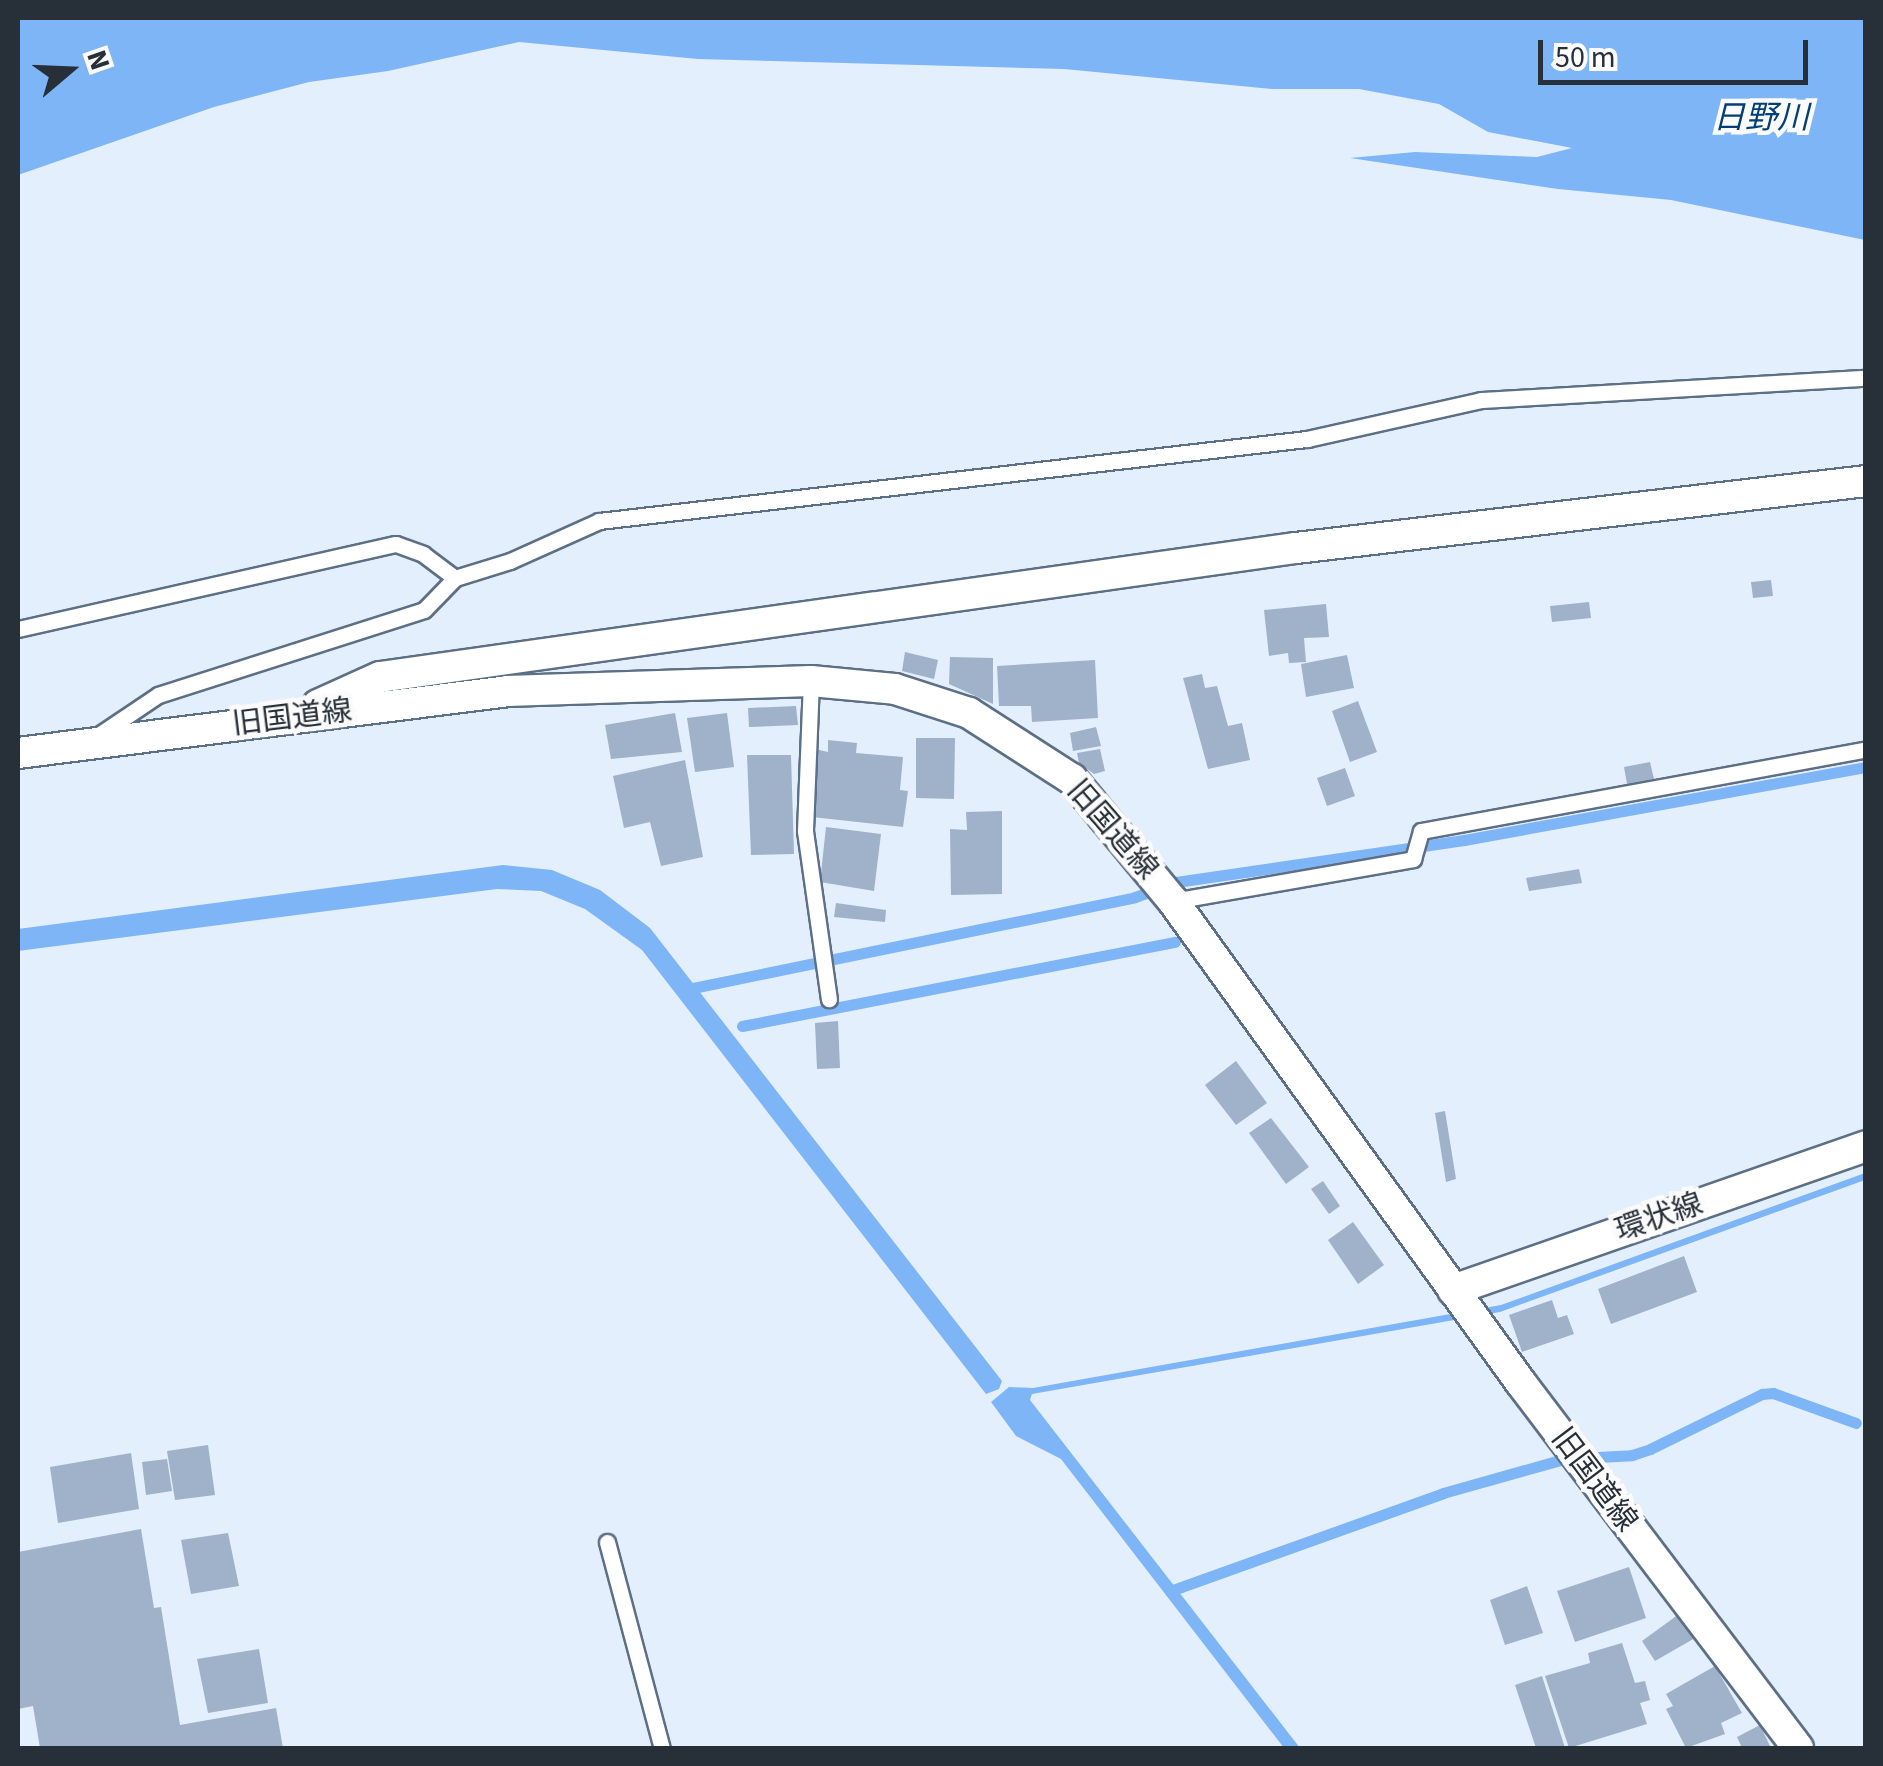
<!DOCTYPE html>
<html>
<head>
<meta charset="utf-8">
<style>
	body { margin:0 }
	#map { position:relative; width:1883px; height:1766px; overflow:hidden; background:#e3effd; font-family:"Source Sans 3","Noto Sans JP",sans-serif }
	div>[style] { position:absolute }
	[style*='--x'] { left:calc(var(--x)*1px); top:calc(var(--y)*1px); width:calc(var(--w)*1px); rotate:calc(var(--a)*1deg) }
	.water>* { inset:0; background:#7db5f7 }
	.stream>* { height:11px; margin:-5.5px; padding:0 5.5px; transform-origin:5.5px; border-radius:5.5px; background:#7db5f7 }
	.building>* { inset:0; background:#9fb2c9 }
	.roads { filter:drop-shadow(2px 0 #5d6f84) drop-shadow(-2px 0 #5d6f84) drop-shadow(0 2px #5d6f84) drop-shadow(0 -2px #5d6f84) }
	.service>* { height:15px; margin:-7.5px; padding:0 7.5px; transform-origin:7.5px; border-radius:7.5px; background:#fff }
	.minor>* { height:30px; margin:-15px; padding:0 15px; transform-origin:15px; border-radius:15px; background:#fff }
	span { translate:-50% -50%; white-space:nowrap; text-align:center; line-height:1.15; -webkit-text-stroke:9px #fbfbfb; paint-order:stroke }
	.street-label { font-size:30px; color:#272f38 }
	.water-label { font-size:32px; color:#013f79; font-style:italic }
	.frame { position:absolute; inset:0; border:20px solid #272f38; pointer-events:none }
	.north { position:absolute; left:20px; top:20px; width:100px; height:100px; -webkit-text-stroke:8px #fbfbfb; paint-order:stroke; rotate:71deg; font-size:28px; font-weight:700; line-height:40px; text-align:center; color:#272f38 }
	.north::after { content:''; display:block; margin:auto; width:35px; height:45px; background:#272f38; clip-path:polygon(50% 0,100% 100%,50% 72%,0 100%) }
	.scale { position:absolute; left:1538px; top:40px; width:270px; height:45px; box-sizing:border-box; border:5px solid #272f38; border-top:0; padding-left:12px; font-size:30px; line-height:35px; white-space:nowrap; color:#272f38; -webkit-text-stroke:8px #fbfbfb; paint-order:stroke }
</style>
</head>
<body>
<div id="map">
	<div class="water">
		<div style="clip-path:polygon(18px 18px,1865px 18px,1865px 240px,1671px 200px,1558px 189px,1350px 158px,1415px 152px,1537px 157px,1572px 148px,1488px 132px,1439px 104px,1359px 89px,1272px 89px,1064px 69px,698px 59px,519px 42px,388px 71px,309px 82px,214px 107px,18px 175px)"></div>
		<div style="clip-path:polygon(503px 865px,552px 870px,600px 890px,650px 928px,1002px 1381px,999px 1389px,986px 1394px,642px 950px,585px 909px,541px 891px,497px 889px,18px 951px,18px 929px)"></div>
		<div style="clip-path:polygon(1865px 1173px,1865px 1180px,1500px 1312px,1032px 1394px,1030px 1400px,1300px 1748px,1284px 1748px,1061px 1459px,1016px 1436px,991px 1402px,1009px 1387px,1033px 1388px,1501px 1305px)"></div>
	</div>
	<div class="stream">
		<div style="--x:688;--y:989;--w:456;--a:-11.6"></div>
		<div style="--x:1135;--y:897;--w:44;--a:-20.1"></div>
		<div style="--x:1176;--y:882;--w:291;--a:-8.3"></div>
		<div style="--x:1464;--y:840;--w:409;--a:-10.3"></div>
		<div style="--x:742;--y:1026;--w:441;--a:-11"></div>
		<div style="--x:1597;--y:1457;--w:35;--a:-3"></div>
		<div style="--x:1632;--y:1455;--w:19;--a:-18"></div>
		<div style="--x:1650;--y:1449;--w:125;--a:-26.2"></div>
		<div style="--x:1762;--y:1394;--w:11;--a:-5"></div>
		<div style="--x:1773;--y:1393;--w:88;--a:19.9"></div>
		<div style="--x:1170;--y:1591;--w:290;--a:-19.7"></div>
		<div style="--x:1443;--y:1493;--w:126;--a:-15.7"></div>
	</div>
	<div class="building">
		<div style="clip-path:polygon(1771px 580px,1773px 596px,1753px 598px,1751px 582px)"></div>
		<div style="clip-path:polygon(1589px 602px,1591px 618px,1552px 622px,1550px 606px)"></div>
		<div style="clip-path:polygon(1326px 604px,1329px 637px,1304px 638px,1306px 662px,1289px 663px,1288px 653px,1269px 656px,1264px 610px)"></div>
		<div style="clip-path:polygon(905px 652px,938px 660px,934px 679px,902px 671px)"></div>
		<div style="clip-path:polygon(1347px 655px,1354px 688px,1306px 697px,1301px 664px)"></div>
		<div style="clip-path:polygon(950px 657px,993px 658px,993px 704px,949px 684px)"></div>
		<div style="clip-path:polygon(1095px 660px,1098px 718px,1032px 722px,1031px 706px,999px 706px,997px 666px)"></div>
		<div style="clip-path:polygon(1202px 674px,1205px 688px,1217px 686px,1228px 726px,1242px 723px,1250px 760px,1208px 769px,1183px 678px)"></div>
		<div style="clip-path:polygon(1358px 701px,1377px 752px,1350px 762px,1332px 711px)"></div>
		<div style="clip-path:polygon(796px 706px,798px 725px,749px 727px,748px 708px)"></div>
		<div style="clip-path:polygon(675px 713px,682px 752px,611px 759px,605px 725px)"></div>
		<div style="clip-path:polygon(727px 713px,734px 767px,695px 772px,687px 718px)"></div>
		<div style="clip-path:polygon(1096px 727px,1101px 746px,1073px 751px,1070px 733px)"></div>
		<div style="clip-path:polygon(916px 738px,955px 738px,954px 799px,916px 798px)"></div>
		<div style="clip-path:polygon(828px 740px,857px 743px,856px 753px,903px 757px,900px 790px,908px 791px,903px 827px,812px 817px,815px 749px,828px 752px)"></div>
		<div style="clip-path:polygon(1100px 749px,1105px 771px,1094px 774px,1079px 763px,1077px 753px)"></div>
		<div style="clip-path:polygon(747px 755px,791px 755px,794px 854px,751px 855px)"></div>
		<div style="clip-path:polygon(685px 760px,703px 857px,661px 866px,650px 822px,624px 828px,613px 776px)"></div>
		<div style="clip-path:polygon(1650px 762px,1654px 779px,1627px 784px,1624px 767px)"></div>
		<div style="clip-path:polygon(1345px 768px,1355px 796px,1327px 806px,1317px 778px)"></div>
		<div style="clip-path:polygon(1002px 811px,1002px 894px,951px 895px,950px 829px,967px 830px,966px 812px)"></div>
		<div style="clip-path:polygon(826px 827px,881px 834px,874px 891px,820px 882px)"></div>
		<div style="clip-path:polygon(1579px 869px,1582px 883px,1529px 891px,1526px 878px)"></div>
		<div style="clip-path:polygon(836px 903px,886px 910px,885px 922px,834px 917px)"></div>
		<div style="clip-path:polygon(838px 1021px,840px 1068px,817px 1069px,815px 1023px)"></div>
		<div style="clip-path:polygon(1236px 1061px,1267px 1103px,1236px 1125px,1205px 1085px)"></div>
		<div style="clip-path:polygon(1445px 1111px,1456px 1179px,1446px 1182px,1435px 1113px)"></div>
		<div style="clip-path:polygon(1271px 1118px,1309px 1167px,1286px 1184px,1249px 1133px)"></div>
		<div style="clip-path:polygon(1323px 1181px,1340px 1206px,1329px 1214px,1311px 1189px)"></div>
		<div style="clip-path:polygon(1353px 1222px,1384px 1265px,1358px 1284px,1328px 1240px)"></div>
		<div style="clip-path:polygon(1684px 1256px,1697px 1292px,1611px 1324px,1598px 1289px)"></div>
		<div style="clip-path:polygon(1552px 1300px,1558px 1318px,1567px 1315px,1574px 1334px,1522px 1352px,1509px 1315px)"></div>
		<div style="clip-path:polygon(208px 1445px,215px 1495px,175px 1500px,167px 1451px)"></div>
		<div style="clip-path:polygon(131px 1453px,139px 1509px,58px 1523px,50px 1467px)"></div>
		<div style="clip-path:polygon(167px 1459px,172px 1491px,146px 1495px,142px 1462px)"></div>
		<div style="clip-path:polygon(141px 1529px,154px 1608px,161px 1607px,180px 1725px,276px 1708px,283px 1748px,40px 1748px,33px 1706px,18px 1709px,18px 1552px)"></div>
		<div style="clip-path:polygon(228px 1533px,239px 1586px,191px 1594px,181px 1540px)"></div>
		<div style="clip-path:polygon(1629px 1567px,1646px 1618px,1575px 1642px,1557px 1591px)"></div>
		<div style="clip-path:polygon(1527px 1586px,1543px 1633px,1505px 1645px,1490px 1600px)"></div>
		<div style="clip-path:polygon(1679px 1614px,1695px 1638px,1655px 1661px,1642px 1641px)"></div>
		<div style="clip-path:polygon(1622px 1643px,1635px 1683px,1645px 1681px,1650px 1700px,1640px 1703px,1647px 1724px,1569px 1748px,1545px 1676px,1590px 1663px,1588px 1653px)"></div>
		<div style="clip-path:polygon(259px 1649px,268px 1703px,208px 1713px,197px 1659px)"></div>
		<div style="clip-path:polygon(1715px 1666px,1742px 1713px,1721px 1723px,1725px 1734px,1686px 1748px,1666px 1709px,1673px 1706px,1666px 1694px)"></div>
		<div style="clip-path:polygon(1542px 1676px,1565px 1748px,1536px 1748px,1515px 1685px)"></div>
		<div style="clip-path:polygon(1760px 1725px,1771px 1748px,1742px 1748px,1737px 1737px)"></div>
	</div>
	<div class="roads">
		<div class="service">
			<div style="--x:18;--y:629;--w:387;--a:-12.7"></div>
			<div style="--x:396;--y:544;--w:29;--a:20"></div>
			<div style="--x:423;--y:554;--w:40;--a:37"></div>
			<div style="--x:811;--y:681;--w:150;--a:92.3"></div>
			<div style="--x:805;--y:831;--w:170;--a:81.9"></div>
			<div style="--x:97;--y:736;--w:73;--a:-33.9"></div>
			<div style="--x:158;--y:695;--w:279;--a:-17.7"></div>
			<div style="--x:424;--y:610;--w:45;--a:-45.9"></div>
			<div style="--x:455;--y:578;--w:58;--a:-17.2"></div>
			<div style="--x:510;--y:561;--w:98;--a:-24.2"></div>
			<div style="--x:599;--y:521;--w:713;--a:-6.61"></div>
			<div style="--x:1307;--y:439;--w:178;--a:-12.6"></div>
			<div style="--x:1481;--y:400;--w:386;--a:-3.3"></div>
			<div style="--x:1173;--y:901;--w:244;--a:-9.9"></div>
			<div style="--x:1413;--y:859;--w:29;--a:-74"></div>
			<div style="--x:1421;--y:831;--w:452;--a:-10.4"></div>
			<div style="--x:607;--y:1542;--w:213;--a:75.1"></div>
		</div>
		<div class="minor">
			<div style="--x:318;--y:705;--w:68;--a:-24.3"></div>
			<div style="--x:380;--y:677;--w:925;--a:-8.02"></div>
			<div style="--x:1296;--y:548;--w:574;--a:-6.7"></div>
			<div style="--x:18;--y:753;--w:493;--a:-7.2"></div>
			<div style="--x:507;--y:691;--w:304;--a:-1.9"></div>
			<div style="--x:811;--y:681;--w:84;--a:5.4"></div>
			<div style="--x:895;--y:689;--w:78;--a:18"></div>
			<div style="--x:969;--y:713;--w:122;--a:32.7"></div>
			<div style="--x:1072;--y:779;--w:158;--a:50.4"></div>
			<div style="--x:1173;--y:901;--w:594;--a:54.17"></div>
			<div style="--x:1521;--y:1383;--w:458;--a:52.8"></div>
			<div style="--x:1453;--y:1290;--w:437;--a:-19.2"></div>
		</div>
	</div>
	<div class="street-label">
		<span style="left:292px;top:718px;rotate:-7deg">旧国道線</span>
		<span style="left:1112px;top:830px;rotate:49deg">旧国道線</span>
		<span style="left:1659px;top:1218px;rotate:-19deg">環状線</span>
		<span style="left:1594px;top:1480px;rotate:53deg">旧国道線</span>
	</div>
	<div class="water-label">
		<span style="left:1761px;top:118px">日野川</span>
	</div>
	<div class="frame"></div>
	<div class="north">N</div>
	<div class="scale">50 m</div>
</div>
</body>
</html>
